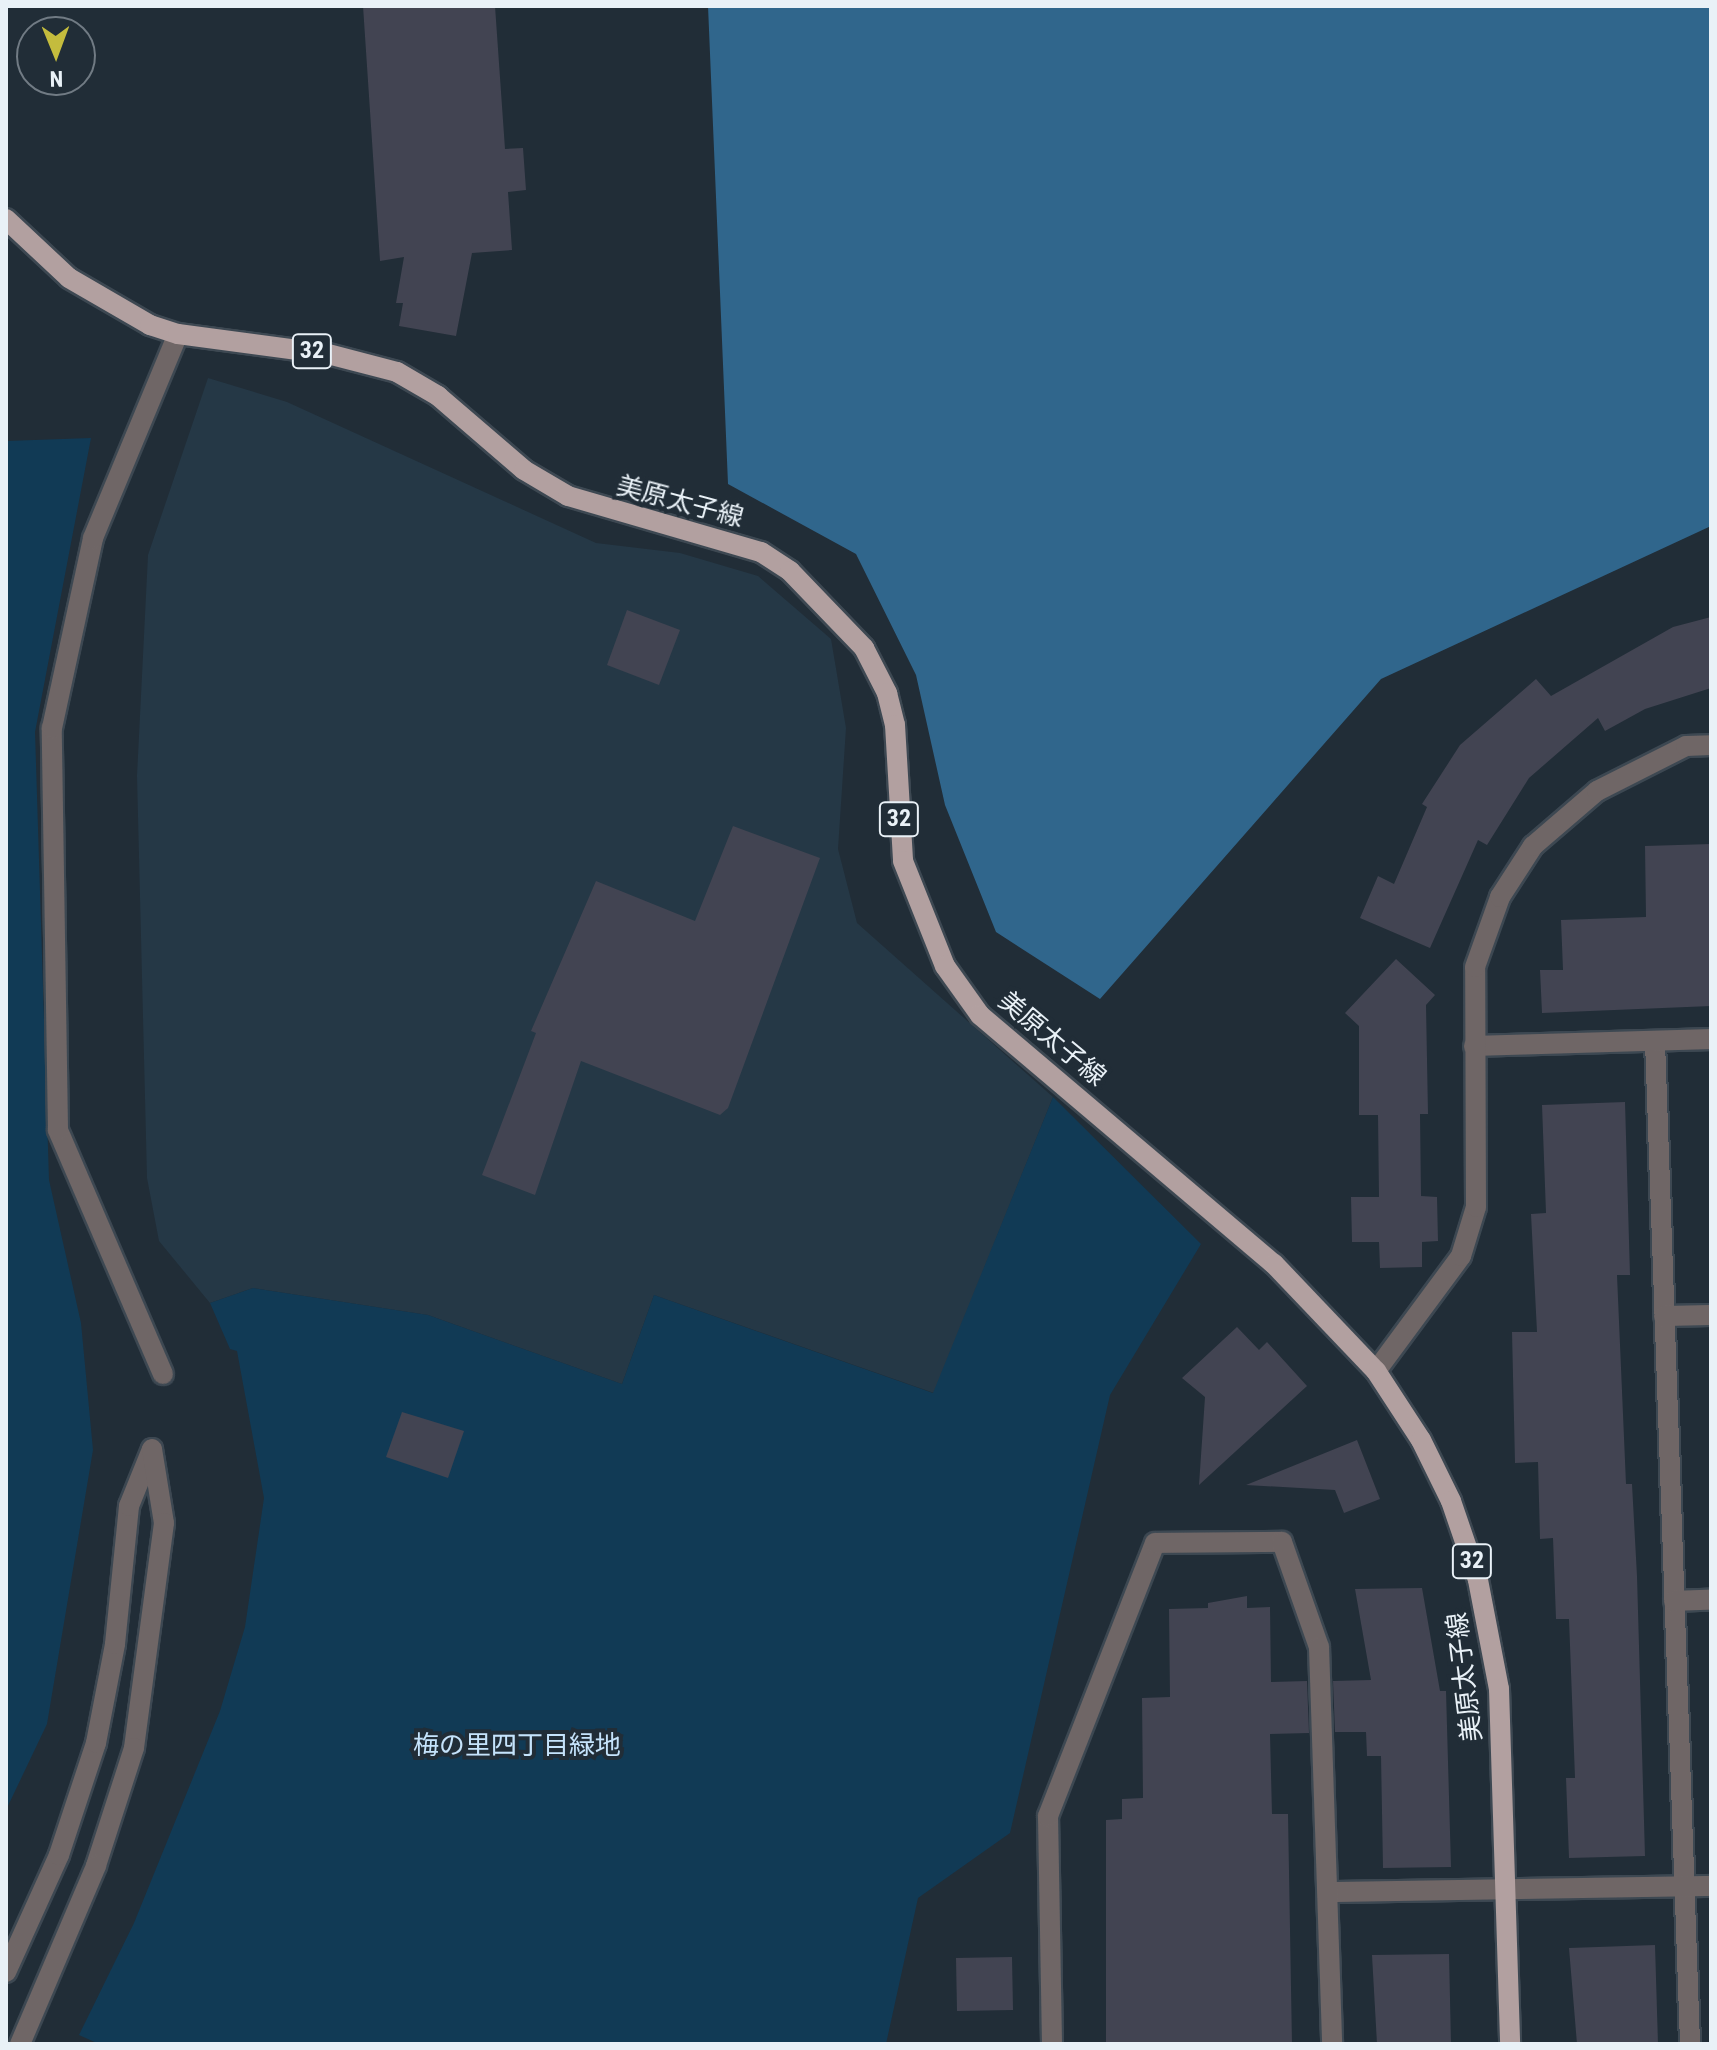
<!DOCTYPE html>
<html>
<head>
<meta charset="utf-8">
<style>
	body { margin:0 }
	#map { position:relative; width:1717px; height:2050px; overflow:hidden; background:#212d37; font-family:"Roboto Condensed","Noto Sans JP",sans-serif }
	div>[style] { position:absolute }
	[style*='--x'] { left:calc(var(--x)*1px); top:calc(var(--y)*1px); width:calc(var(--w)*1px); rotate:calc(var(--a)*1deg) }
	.built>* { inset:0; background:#253846 }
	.green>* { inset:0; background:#113a55 }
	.forest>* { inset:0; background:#30668c }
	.building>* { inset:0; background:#424452 }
	.roads { filter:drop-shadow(2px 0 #3d4852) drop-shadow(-2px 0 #3d4852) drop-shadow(0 2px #3d4852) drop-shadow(0 -2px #3d4852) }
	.minor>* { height:20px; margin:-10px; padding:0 10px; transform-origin:10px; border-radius:10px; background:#6f6666 }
	.major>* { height:20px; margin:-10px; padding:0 10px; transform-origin:10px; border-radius:10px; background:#b2a0a0 }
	span { translate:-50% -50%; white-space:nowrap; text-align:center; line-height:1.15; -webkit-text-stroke:8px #212d37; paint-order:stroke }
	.shield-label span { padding:2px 6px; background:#212d37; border:2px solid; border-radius:6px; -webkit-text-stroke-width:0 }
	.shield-label { font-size:24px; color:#e9f1f7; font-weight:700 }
	.street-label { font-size:26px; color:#e9f1f7 }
	.park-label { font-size:26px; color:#c5e3fb }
	.frame { position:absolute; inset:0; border:8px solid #e9f1f7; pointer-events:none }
	.north { position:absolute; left:16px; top:16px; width:80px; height:80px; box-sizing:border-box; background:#212d37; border:2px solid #717b84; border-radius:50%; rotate:179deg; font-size:22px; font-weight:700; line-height:32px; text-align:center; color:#e9f1f7 }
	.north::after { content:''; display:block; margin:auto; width:28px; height:36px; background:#c4bc3d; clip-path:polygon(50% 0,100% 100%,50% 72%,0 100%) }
</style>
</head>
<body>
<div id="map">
	<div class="built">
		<div style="clip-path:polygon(208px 378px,287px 402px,596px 543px,680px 553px,758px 576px,831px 639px,846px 728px,838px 849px,857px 923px,1053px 1097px,934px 1393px,654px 1295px,622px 1384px,428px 1315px,253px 1288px,210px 1303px,159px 1241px,147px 1178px,137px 776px,148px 555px)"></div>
	</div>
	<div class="green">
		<div style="clip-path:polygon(91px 438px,35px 732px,49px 1180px,81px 1323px,93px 1450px,47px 1724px,6px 1810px,6px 441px)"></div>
		<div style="clip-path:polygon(1053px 1097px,1201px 1244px,1110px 1395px,1010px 1833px,918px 1898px,886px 2044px,99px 2044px,79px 2035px,134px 1923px,220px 1711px,245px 1627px,264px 1498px,237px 1351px,230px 1349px,210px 1303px,253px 1288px,428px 1315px,622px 1384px,654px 1295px,933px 1393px)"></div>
	</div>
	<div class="forest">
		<div style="clip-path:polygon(708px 6px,1711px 6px,1711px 526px,1381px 679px,1100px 999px,996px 932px,945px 805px,916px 675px,856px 554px,728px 484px)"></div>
	</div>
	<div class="building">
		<div style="clip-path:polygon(363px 6px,495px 6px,505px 149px,523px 148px,526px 190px,508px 192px,512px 250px,472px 253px,456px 336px,399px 326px,403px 303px,396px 303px,404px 257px,380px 261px)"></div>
		<div style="clip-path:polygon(627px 610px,680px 630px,659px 685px,607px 665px)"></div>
		<div style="clip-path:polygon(1711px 617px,1711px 688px,1645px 709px,1605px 731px,1598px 718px,1529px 778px,1487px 845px,1478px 840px,1430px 948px,1360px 918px,1378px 876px,1394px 884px,1427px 807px,1422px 804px,1460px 745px,1536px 679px,1551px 696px,1673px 627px)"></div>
		<div style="clip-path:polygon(733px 826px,820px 858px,728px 1108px,720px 1115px,581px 1061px,535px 1195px,482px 1175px,536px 1033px,531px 1031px,596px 881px,695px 921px)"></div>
		<div style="clip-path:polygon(1711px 844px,1711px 1006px,1542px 1013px,1540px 970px,1563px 970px,1561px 920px,1646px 917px,1645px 846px)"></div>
		<div style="clip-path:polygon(1396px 959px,1435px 995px,1426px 1005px,1428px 1114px,1420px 1114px,1421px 1196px,1437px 1197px,1438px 1241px,1422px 1242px,1422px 1267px,1380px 1268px,1379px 1242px,1352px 1242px,1351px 1197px,1379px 1197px,1378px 1115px,1359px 1115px,1359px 1026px,1345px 1013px)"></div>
		<div style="clip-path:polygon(1625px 1102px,1630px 1275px,1617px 1275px,1626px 1484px,1632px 1484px,1637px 1576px,1645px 1856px,1569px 1858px,1566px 1778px,1575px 1778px,1569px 1619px,1556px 1619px,1553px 1538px,1540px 1539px,1538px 1462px,1515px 1463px,1512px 1332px,1537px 1332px,1531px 1214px,1546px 1213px,1542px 1105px)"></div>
		<div style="clip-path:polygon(1237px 1327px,1259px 1350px,1267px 1342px,1307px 1386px,1199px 1485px,1205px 1397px,1182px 1378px)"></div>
		<div style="clip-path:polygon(402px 1412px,464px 1431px,448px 1478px,386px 1457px)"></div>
		<div style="clip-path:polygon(1357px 1440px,1380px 1499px,1344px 1513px,1335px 1490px,1246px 1485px)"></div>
		<div style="clip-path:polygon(1422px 1588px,1440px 1691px,1446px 1691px,1451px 1867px,1383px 1868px,1381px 1756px,1367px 1756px,1366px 1732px,1335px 1732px,1333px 1681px,1371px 1680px,1355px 1589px)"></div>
		<div style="clip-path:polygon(1247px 1596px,1247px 1608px,1270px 1607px,1271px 1682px,1307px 1681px,1309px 1733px,1270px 1734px,1272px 1814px,1288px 1814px,1292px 2044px,1106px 2044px,1106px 1820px,1122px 1819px,1122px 1799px,1143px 1798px,1142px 1698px,1170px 1697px,1169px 1609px,1208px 1608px,1208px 1603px)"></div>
		<div style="clip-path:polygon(1655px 1945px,1658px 2044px,1577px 2044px,1569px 1948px)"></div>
		<div style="clip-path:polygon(1449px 1954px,1451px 2044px,1377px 2044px,1372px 1955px)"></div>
		<div style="clip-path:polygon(1012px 1957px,1013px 2010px,957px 2011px,956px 1958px)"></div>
	</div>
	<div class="roads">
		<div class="minor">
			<div style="--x:1655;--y:1041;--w:1004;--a:88"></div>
			<div style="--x:1474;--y:1046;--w:237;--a:-1.7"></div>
			<div style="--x:1664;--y:1316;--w:47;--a:-1.2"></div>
			<div style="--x:1376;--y:1371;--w:143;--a:-53.5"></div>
			<div style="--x:1461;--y:1256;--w:51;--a:-73"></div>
			<div style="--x:1476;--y:1207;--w:240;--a:-90.2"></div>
			<div style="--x:1475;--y:967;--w:74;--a:-70.3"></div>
			<div style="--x:1500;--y:897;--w:61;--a:-57.1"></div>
			<div style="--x:1533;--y:846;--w:84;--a:-40.7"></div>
			<div style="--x:1597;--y:791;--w:100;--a:-26.8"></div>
			<div style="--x:1686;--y:746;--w:25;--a:-2"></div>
			<div style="--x:163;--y:1374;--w:266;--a:-113.3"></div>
			<div style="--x:58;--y:1130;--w:402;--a:-90.9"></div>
			<div style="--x:52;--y:728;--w:194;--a:-77.8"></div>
			<div style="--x:93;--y:538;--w:221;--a:-67.4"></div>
			<div style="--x:1674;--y:1601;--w:37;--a:-2"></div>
			<div style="--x:1330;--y:1892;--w:381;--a:-0.9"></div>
			<div style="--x:6;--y:1972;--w:128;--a:-65.6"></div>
			<div style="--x:59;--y:1855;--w:118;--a:-71.7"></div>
			<div style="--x:96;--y:1743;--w:101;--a:-79.1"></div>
			<div style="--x:115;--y:1644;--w:139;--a:-84.2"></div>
			<div style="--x:129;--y:1506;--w:61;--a:-68"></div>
			<div style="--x:152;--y:1449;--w:75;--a:80.8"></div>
			<div style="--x:164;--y:1523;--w:227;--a:97.6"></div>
			<div style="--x:134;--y:1748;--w:124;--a:107.9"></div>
			<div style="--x:96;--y:1866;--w:194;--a:113.1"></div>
			<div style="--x:1052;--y:2044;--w:228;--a:-91"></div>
			<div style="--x:1048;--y:1816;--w:293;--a:-68.6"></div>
			<div style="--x:1155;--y:1543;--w:127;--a:-0.5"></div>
			<div style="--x:1282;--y:1542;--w:111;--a:70.6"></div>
			<div style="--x:1319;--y:1647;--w:397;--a:88.1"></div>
		</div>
		<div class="major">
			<div style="--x:6;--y:219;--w:86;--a:43.1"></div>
			<div style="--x:69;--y:278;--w:94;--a:30.1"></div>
			<div style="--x:150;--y:325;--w:29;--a:18"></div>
			<div style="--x:178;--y:334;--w:151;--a:7.6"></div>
			<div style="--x:328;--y:354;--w:71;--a:14.6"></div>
			<div style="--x:397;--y:372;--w:48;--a:30.3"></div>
			<div style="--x:438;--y:396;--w:113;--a:40.7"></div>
			<div style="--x:524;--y:470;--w:51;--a:30.6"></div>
			<div style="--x:568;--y:496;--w:201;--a:16.2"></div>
			<div style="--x:761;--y:552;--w:35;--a:33"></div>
			<div style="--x:790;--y:571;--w:107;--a:46.1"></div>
			<div style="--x:864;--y:648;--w:51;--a:62.9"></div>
			<div style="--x:887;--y:693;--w:33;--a:76"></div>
			<div style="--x:895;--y:725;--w:136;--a:86.6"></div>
			<div style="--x:903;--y:861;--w:113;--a:68.2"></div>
			<div style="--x:945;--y:966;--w:60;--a:54.5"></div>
			<div style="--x:980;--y:1015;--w:385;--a:40.3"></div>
			<div style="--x:1274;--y:1264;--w:148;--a:46.4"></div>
			<div style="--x:1376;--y:1371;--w:82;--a:56.9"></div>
			<div style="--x:1421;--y:1440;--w:68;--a:63.8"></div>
			<div style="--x:1451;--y:1501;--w:83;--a:71.1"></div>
			<div style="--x:1478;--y:1580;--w:111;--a:79.1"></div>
			<div style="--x:1499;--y:1689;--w:355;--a:88.2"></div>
		</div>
	</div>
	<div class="shield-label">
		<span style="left:312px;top:351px">32</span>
		<span style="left:899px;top:819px">32</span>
		<span style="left:1472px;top:1561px">32</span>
	</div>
	<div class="street-label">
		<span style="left:680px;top:502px;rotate:15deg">美原太子線</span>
		<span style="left:1052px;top:1039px;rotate:40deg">美原太子線</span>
		<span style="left:1465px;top:1677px;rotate:-97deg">美原太子線</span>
	</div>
	<div class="park-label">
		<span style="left:517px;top:1746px">梅の里四丁目緑地</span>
	</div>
	<div class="frame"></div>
	<div class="north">N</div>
</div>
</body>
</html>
